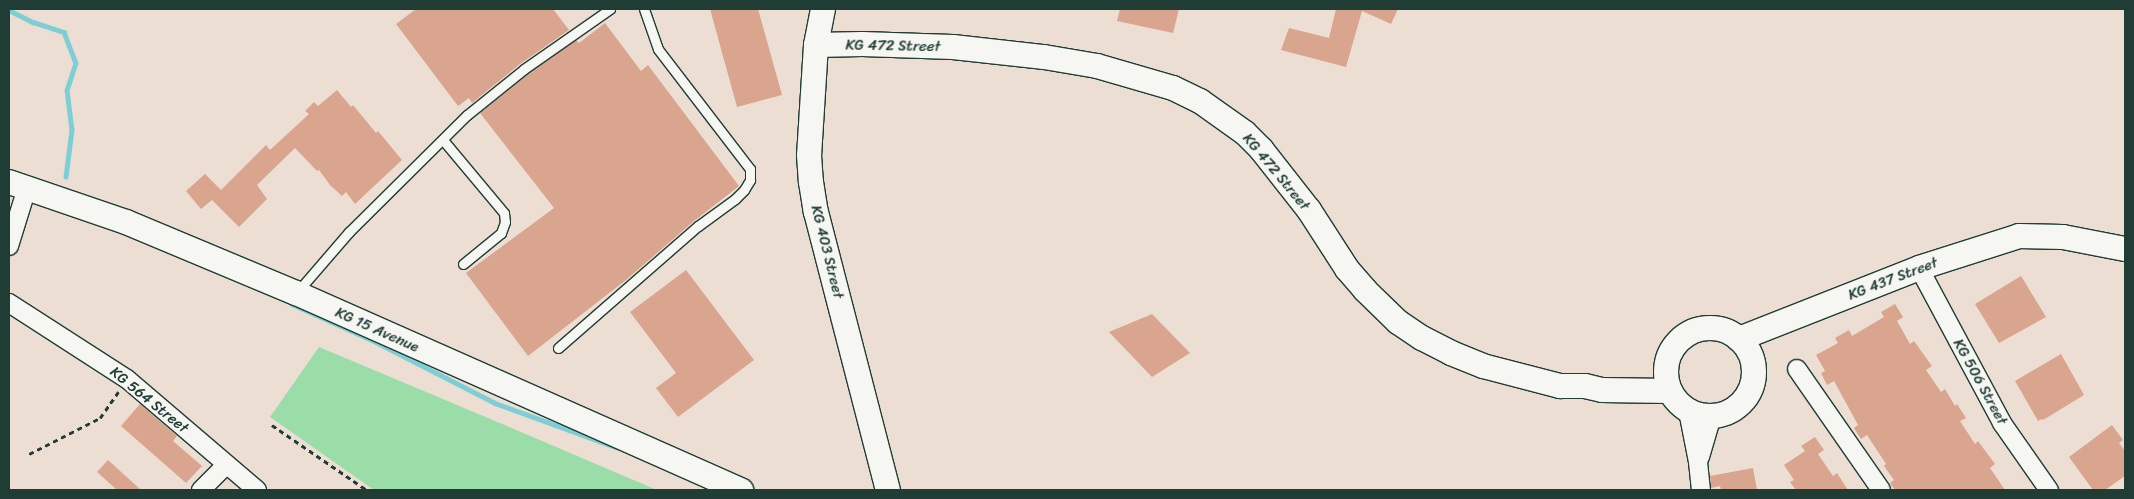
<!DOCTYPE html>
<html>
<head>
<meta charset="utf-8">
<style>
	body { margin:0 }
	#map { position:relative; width:2134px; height:499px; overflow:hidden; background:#edded4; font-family:Sriracha,sans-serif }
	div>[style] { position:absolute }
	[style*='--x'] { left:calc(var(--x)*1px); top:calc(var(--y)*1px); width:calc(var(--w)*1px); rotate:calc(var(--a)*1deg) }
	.green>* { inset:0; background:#9bdda8 }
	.stream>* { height:4.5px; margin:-2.25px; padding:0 2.25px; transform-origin:2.25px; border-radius:2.25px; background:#7ecfd5 }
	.building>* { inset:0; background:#d9a58e }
	.path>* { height:2.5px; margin-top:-1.25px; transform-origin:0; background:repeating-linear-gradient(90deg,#1f3d34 0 5px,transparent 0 9px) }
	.roads { filter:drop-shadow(1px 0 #1f3d34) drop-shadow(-1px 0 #1f3d34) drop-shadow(0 1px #1f3d34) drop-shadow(0 -1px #1f3d34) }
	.service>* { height:9px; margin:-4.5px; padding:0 4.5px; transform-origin:4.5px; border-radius:4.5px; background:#f6f6f2 }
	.minor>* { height:18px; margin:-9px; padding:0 9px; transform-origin:9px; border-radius:9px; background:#f6f6f2 }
	.secondary>* { height:24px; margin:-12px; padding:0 12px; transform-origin:12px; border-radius:12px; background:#f6f6f2 }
	.secondary>.ring { margin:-12px; padding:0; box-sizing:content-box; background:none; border:24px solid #f6f6f2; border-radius:50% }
	span { translate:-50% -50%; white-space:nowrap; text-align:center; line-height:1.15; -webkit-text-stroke:4px #f6f6f2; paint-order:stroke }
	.street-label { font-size:15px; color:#1f3d34 }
	.frame { position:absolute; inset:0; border:10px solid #1f3d34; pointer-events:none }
</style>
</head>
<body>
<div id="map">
	<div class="green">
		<div style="clip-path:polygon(319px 347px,488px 418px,657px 490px,374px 490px,270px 417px)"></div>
	</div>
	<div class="stream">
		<div style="--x:9;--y:10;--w:27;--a:27"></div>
		<div style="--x:33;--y:22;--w:33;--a:18"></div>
		<div style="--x:64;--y:32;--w:33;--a:69"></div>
		<div style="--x:76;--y:63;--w:28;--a:108"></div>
		<div style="--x:67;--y:90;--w:40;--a:82.9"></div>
		<div style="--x:72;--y:130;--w:47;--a:97.3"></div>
		<div style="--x:292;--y:304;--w:92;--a:24.3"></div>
		<div style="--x:376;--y:342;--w:134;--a:27.1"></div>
		<div style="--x:495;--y:403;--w:129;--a:20"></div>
	</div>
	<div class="building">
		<div style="clip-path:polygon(416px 9px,553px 9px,569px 30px,520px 64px,472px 103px,469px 98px,458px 106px,396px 24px)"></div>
		<div style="clip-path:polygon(710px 9px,758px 9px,782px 95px,737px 107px)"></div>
		<div style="clip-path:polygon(1120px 9px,1179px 9px,1173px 33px,1117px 21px)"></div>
		<div style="clip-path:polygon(1336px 9px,1398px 9px,1391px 24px,1362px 11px,1346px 67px,1281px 50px,1289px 28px,1329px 38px)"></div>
		<div style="clip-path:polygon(605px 23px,641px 71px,648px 65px,739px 186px,694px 221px,626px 280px,528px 356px,466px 273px,554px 208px,480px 113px,528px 74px,576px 40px,579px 43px)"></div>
		<div style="clip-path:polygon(337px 90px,351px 107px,353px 105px,376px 133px,378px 131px,402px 160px,355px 204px,346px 192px,342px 196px,330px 185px,319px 170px,317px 171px,295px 148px,257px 185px,267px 199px,239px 227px,212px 200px,201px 209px,186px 191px,205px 174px,221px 190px,266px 145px,270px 150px,309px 114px,305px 111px,314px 102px,318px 106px)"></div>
		<div style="clip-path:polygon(686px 270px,754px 360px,678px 417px,656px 388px,676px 373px,630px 312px)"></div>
		<div style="clip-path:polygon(2021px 276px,2046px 317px,1999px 343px,1975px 304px)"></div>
		<div style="clip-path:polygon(1895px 304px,1903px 317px,1897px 321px,1910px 344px,1914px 341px,1932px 366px,1926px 370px,1941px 392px,1945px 389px,1955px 406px,1957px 404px,1966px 418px,1960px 421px,1975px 444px,1978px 441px,1995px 464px,1990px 468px,2005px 490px,1895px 490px,1890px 483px,1894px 480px,1884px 466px,1886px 464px,1867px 435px,1861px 439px,1854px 428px,1858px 425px,1834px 381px,1827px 385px,1821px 373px,1825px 371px,1816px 355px,1838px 343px,1835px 338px,1849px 330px,1852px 336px,1884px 317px,1881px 312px)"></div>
		<div style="clip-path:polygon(1152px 314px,1190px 353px,1152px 377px,1109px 332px)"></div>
		<div style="clip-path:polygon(2061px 354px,2084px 395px,2043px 420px,2042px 419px,2038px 421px,2015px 381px)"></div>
		<div style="clip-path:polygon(140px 404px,177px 436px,173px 441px,202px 466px,186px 483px,121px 426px)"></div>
		<div style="clip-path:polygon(2112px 425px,2123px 440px,2119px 443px,2125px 451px,2125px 476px,2105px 490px,2093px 490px,2069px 457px)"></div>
		<div style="clip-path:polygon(1815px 437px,1824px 450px,1818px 454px,1833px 476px,1837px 473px,1848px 490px,1796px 490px,1790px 482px,1794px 480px,1784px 465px,1805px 451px,1801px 446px)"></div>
		<div style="clip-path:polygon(108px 460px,141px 490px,117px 490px,97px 472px)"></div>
		<div style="clip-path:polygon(1753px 468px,1757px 490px,1721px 490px,1720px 486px,1711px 488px,1710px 476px)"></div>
	</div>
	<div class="path">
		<div style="--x:272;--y:425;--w:115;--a:34.4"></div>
		<div style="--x:29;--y:454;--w:80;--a:-26.9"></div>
		<div style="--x:100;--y:418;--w:32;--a:-55"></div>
	</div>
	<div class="roads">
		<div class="service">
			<div style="--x:443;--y:140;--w:95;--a:50.1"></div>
			<div style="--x:504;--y:213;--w:9;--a:84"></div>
			<div style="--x:505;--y:222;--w:12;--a:110"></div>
			<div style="--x:501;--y:233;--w:49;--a:140.8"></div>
			<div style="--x:298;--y:291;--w:78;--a:-49.2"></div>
			<div style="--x:349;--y:232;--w:166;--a:-44.8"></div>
			<div style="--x:467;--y:115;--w:73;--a:-38.9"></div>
			<div style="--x:524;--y:69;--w:105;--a:-34.9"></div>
			<div style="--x:558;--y:348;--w:186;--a:-41.1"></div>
			<div style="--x:698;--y:226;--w:46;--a:-36.1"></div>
			<div style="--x:735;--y:199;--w:13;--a:-45"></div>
			<div style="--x:744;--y:190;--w:12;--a:-59"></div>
			<div style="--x:750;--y:180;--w:11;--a:-90"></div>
			<div style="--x:750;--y:169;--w:151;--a:-127.5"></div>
			<div style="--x:658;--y:49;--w:42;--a:-109.3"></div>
		</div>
		<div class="minor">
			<div style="--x:9;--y:246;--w:61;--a:-72.8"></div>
			<div style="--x:1919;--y:268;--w:176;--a:61.8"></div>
			<div style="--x:2002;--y:423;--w:82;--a:55"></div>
			<div style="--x:9;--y:303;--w:140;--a:32.8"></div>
			<div style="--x:127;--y:379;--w:171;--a:40.5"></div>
			<div style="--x:1797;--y:369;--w:147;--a:55.2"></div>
			<div style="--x:1688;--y:411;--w:52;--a:78.9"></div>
			<div style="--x:1698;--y:462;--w:28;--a:84"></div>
			<div style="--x:1700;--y:457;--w:43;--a:-73.7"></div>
			<div style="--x:201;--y:490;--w:35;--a:-45"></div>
		</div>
		<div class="secondary">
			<div style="--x:823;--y:9;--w:37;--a:101"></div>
			<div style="--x:816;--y:45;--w:110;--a:93.6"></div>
			<div style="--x:809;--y:155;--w:27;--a:86"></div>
			<div style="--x:811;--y:182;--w:30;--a:81"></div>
			<div style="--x:816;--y:212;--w:287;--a:75.5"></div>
			<div style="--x:816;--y:45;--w:46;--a:-1.2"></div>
			<div style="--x:862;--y:44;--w:91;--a:1.9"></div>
			<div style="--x:953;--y:47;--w:92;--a:6.3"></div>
			<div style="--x:1044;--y:57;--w:54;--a:9.6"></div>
			<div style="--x:1097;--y:66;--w:79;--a:16.1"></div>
			<div style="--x:1173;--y:88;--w:30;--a:26"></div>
			<div style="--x:1200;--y:101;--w:55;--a:35.4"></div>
			<div style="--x:1245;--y:133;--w:23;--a:45"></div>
			<div style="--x:1261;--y:149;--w:78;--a:51.8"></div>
			<div style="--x:1309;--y:210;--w:70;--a:57.2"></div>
			<div style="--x:1347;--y:269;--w:28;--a:49"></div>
			<div style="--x:1365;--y:290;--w:46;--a:44.1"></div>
			<div style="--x:1398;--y:322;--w:29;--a:34"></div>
			<div style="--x:1422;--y:338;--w:33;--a:27"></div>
			<div style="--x:1451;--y:353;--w:35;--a:22"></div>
			<div style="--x:1483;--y:366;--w:80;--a:14.6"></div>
			<div style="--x:1560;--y:386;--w:25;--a:0"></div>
			<div style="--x:1585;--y:386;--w:17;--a:13"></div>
			<div style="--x:1602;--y:390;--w:67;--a:0.9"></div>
			<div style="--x:9;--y:182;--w:124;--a:18.9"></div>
			<div style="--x:126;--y:222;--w:184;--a:22.7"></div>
			<div style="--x:296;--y:293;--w:487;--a:23.9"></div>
			<div class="ring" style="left:1666px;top:328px;width:64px;height:64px"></div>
			<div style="--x:1739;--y:339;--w:193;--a:-21.5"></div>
			<div style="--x:1919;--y:268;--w:105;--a:-17.7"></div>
			<div style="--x:2019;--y:236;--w:44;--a:1.3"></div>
			<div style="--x:2063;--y:237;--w:63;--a:11"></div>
		</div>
	</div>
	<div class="street-label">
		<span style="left:893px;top:46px;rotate:1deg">KG 472 Street</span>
		<span style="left:1276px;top:172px;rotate:50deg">KG 472 Street</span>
		<span style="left:827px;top:252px;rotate:76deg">KG 403 Street</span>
		<span style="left:1893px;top:279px;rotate:-21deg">KG 437 Street</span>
		<span style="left:377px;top:330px;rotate:24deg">KG 15 Avenue</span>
		<span style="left:1980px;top:382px;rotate:61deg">KG 506 Street</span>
		<span style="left:149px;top:400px;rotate:39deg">KG 564 Street</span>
	</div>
	<div class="frame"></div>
</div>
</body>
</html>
